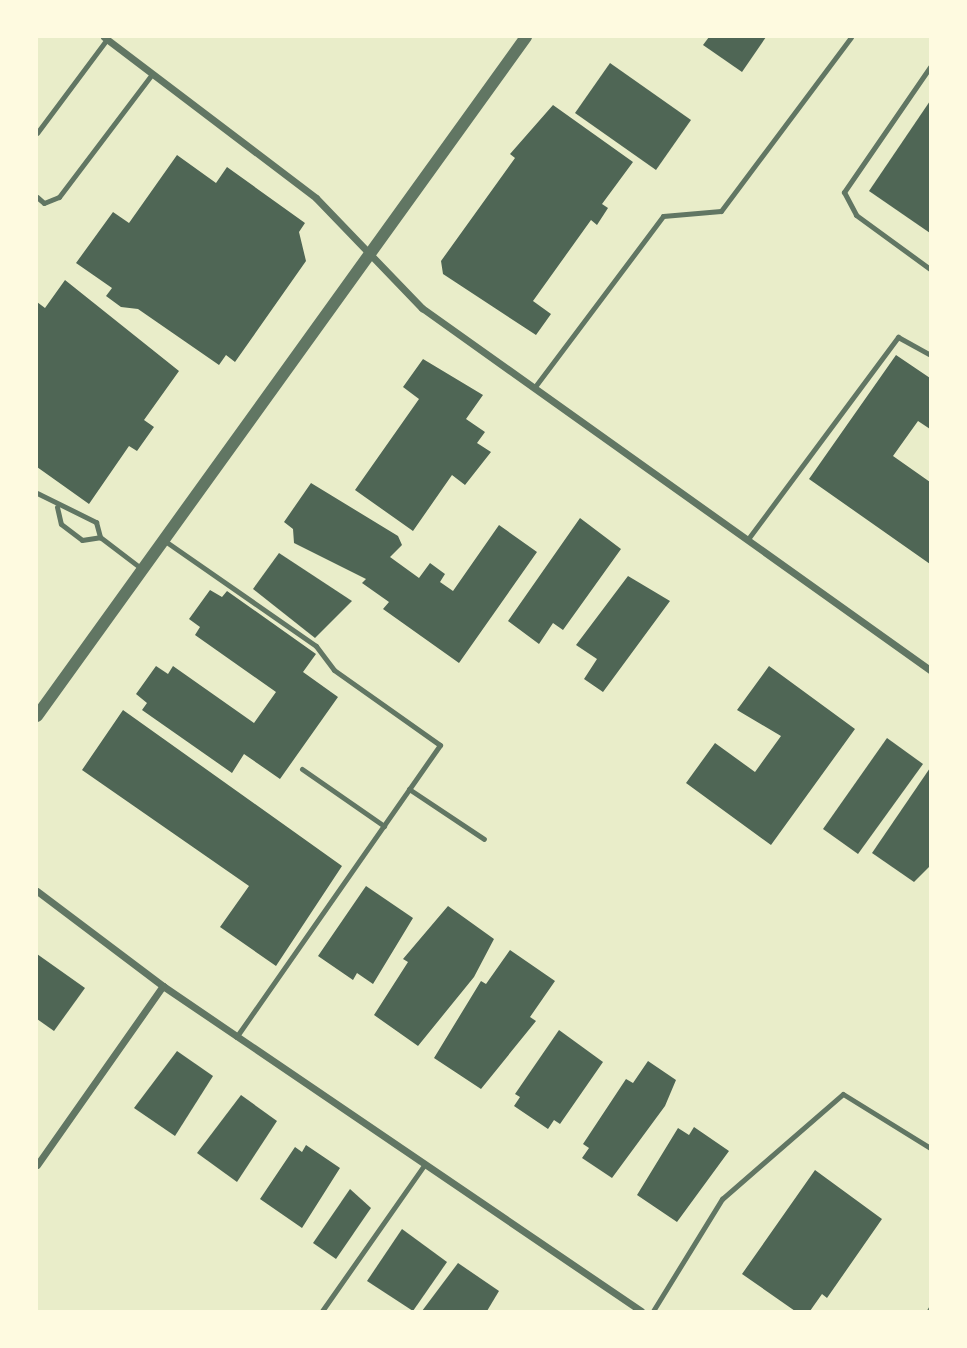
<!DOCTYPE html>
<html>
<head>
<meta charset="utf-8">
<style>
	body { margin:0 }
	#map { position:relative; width:967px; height:1348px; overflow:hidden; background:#e9edc9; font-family:Lato,sans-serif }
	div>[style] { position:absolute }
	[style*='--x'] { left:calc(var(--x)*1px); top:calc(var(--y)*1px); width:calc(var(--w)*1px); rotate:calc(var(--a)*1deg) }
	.building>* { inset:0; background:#4f6655 }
	.service>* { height:5px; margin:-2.5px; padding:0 2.5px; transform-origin:2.5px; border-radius:2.5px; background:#617663 }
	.minor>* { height:7px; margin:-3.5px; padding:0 3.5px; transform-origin:3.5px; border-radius:3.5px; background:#617663 }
	.tertiary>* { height:12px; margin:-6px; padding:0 6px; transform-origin:6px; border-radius:6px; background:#617663 }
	span { translate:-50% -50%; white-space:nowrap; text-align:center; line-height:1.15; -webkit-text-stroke:7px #fefae0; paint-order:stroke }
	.frame { position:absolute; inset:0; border:38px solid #fefae0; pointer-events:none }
</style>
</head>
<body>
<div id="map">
	<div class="building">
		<div style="clip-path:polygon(709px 37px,766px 37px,742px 72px,703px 45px)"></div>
		<div style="clip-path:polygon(610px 63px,691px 120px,656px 170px,575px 113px)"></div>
		<div style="clip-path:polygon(930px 101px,930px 233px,869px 191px)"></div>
		<div style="clip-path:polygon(553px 105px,633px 162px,602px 204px,608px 208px,597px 225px,591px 220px,533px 301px,551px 314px,536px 335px,443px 274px,441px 261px,515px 158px,510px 154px)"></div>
		<div style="clip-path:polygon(177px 155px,216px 183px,227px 167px,305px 223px,299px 232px,306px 261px,235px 362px,226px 355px,219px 365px,138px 309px,121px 307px,106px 296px,112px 288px,76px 263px,113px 212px,129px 223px)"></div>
		<div style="clip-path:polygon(65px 280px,179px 371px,144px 420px,154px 427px,137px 451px,129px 446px,89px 504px,37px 467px,37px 302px,45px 308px)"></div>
		<div style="clip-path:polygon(896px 355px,930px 378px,930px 429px,918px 421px,893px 456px,930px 482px,930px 564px,809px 479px)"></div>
		<div style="clip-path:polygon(423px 359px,483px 395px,466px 419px,485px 432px,477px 443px,491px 452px,465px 485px,452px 475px,413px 531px,355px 490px,419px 399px,403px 387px)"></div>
		<div style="clip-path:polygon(311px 483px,398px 536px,402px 545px,390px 557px,419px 578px,430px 563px,445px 574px,440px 582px,453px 591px,499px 525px,537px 552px,459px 663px,383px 609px,389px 602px,362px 583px,366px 579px,294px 543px,293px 529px,284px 522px)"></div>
		<div style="clip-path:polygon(580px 518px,621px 549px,563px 630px,553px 623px,539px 644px,508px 621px)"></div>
		<div style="clip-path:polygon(279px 553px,352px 601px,315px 638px,253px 589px)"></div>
		<div style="clip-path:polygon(628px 576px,670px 601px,603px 692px,584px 679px,597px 659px,576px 645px)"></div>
		<div style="clip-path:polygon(210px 590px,222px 597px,227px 591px,316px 654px,303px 672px,338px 697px,280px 779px,244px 754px,232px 773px,142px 710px,147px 703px,136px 694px,156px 666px,168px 674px,173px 666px,254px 723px,276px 692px,195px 635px,200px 627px,189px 619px)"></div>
		<div style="clip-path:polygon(769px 666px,855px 729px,771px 845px,686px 783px,715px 743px,755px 772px,781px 736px,737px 710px)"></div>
		<div style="clip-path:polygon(123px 710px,342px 866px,276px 966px,220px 927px,249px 886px,82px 770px)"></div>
		<div style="clip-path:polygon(887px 738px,923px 764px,858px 854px,823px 829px)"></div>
		<div style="clip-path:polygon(930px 768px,930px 866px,914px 882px,872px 853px)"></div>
		<div style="clip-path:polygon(366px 886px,413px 918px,373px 984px,357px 973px,353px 980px,318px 956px)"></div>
		<div style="clip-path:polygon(448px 906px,494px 939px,474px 977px,418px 1046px,374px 1015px,408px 962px,403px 959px)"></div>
		<div style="clip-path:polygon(510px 950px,555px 981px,530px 1017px,536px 1021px,481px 1089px,434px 1058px,481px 981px,486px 984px)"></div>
		<div style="clip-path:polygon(37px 954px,85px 988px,54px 1031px,37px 1019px)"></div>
		<div style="clip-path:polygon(559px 1030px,603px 1062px,560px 1124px,554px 1120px,548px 1129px,514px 1106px,520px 1097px,515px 1094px)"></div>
		<div style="clip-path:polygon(177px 1051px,213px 1076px,175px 1136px,134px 1108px)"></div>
		<div style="clip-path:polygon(648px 1061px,676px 1080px,665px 1106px,612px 1178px,582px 1158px,589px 1148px,583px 1144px,626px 1079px,633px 1083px)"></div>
		<div style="clip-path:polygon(241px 1095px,277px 1121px,237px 1182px,197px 1153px)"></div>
		<div style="clip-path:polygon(694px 1127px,729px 1151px,677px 1222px,637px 1195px,678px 1128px,689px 1135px)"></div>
		<div style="clip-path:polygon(306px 1145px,340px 1168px,302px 1228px,260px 1199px,295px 1147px,302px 1152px)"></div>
		<div style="clip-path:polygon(815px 1170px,882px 1219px,827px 1298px,822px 1294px,810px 1311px,795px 1311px,742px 1274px)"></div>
		<div style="clip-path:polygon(350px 1189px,371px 1208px,336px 1259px,313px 1243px)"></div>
		<div style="clip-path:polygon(402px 1229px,447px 1262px,413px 1311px,367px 1281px)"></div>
		<div style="clip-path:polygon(458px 1263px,499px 1291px,487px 1311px,422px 1311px)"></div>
	</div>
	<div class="service">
		<div style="--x:930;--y:67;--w:152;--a:124.5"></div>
		<div style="--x:844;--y:192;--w:26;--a:62"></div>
		<div style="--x:856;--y:215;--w:92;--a:36.1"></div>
		<div style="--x:37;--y:133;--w:117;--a:-53.3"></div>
		<div style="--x:37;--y:197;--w:9;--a:41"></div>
		<div style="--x:44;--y:203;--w:16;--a:-22"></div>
		<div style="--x:59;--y:197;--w:154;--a:-52.9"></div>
		<div style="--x:534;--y:388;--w:215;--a:-53.1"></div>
		<div style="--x:663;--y:216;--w:58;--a:-4.9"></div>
		<div style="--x:721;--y:211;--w:217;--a:-53.2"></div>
		<div style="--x:37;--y:493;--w:66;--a:26.2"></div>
		<div style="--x:96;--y:522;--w:16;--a:75"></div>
		<div style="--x:100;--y:537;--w:53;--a:37.3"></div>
		<div style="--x:57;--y:507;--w:17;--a:77"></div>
		<div style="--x:61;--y:524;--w:26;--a:37"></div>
		<div style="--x:82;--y:540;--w:18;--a:-9"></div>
		<div style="--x:748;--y:539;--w:252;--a:-53.4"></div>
		<div style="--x:898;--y:337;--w:37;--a:29"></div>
		<div style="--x:165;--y:541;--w:184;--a:34.8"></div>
		<div style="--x:316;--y:646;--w:30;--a:53"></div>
		<div style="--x:334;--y:670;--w:130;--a:35.3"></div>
		<div style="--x:440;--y:745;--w:356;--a:124.9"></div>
		<div style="--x:302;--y:769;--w:100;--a:34.8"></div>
		<div style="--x:409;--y:789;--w:90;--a:33.7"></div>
		<div style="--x:322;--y:1311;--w:179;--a:-55"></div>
		<div style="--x:653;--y:1311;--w:132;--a:-58.4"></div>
		<div style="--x:722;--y:1199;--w:160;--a:-41"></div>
		<div style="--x:843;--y:1094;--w:102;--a:31.8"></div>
		<div style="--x:929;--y:1311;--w:2;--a:-63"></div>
	</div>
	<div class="minor">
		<div style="--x:104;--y:37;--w:266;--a:37.2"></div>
		<div style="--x:316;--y:198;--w:153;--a:46.1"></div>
		<div style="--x:422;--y:308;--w:624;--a:35.47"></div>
		<div style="--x:37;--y:891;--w:158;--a:37"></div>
		<div style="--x:163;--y:986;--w:578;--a:34.21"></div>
		<div style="--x:37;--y:1165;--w:219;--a:-54.9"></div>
	</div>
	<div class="tertiary">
		<div style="--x:37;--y:716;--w:837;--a:-54.24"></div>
	</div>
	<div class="frame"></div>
</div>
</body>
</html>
